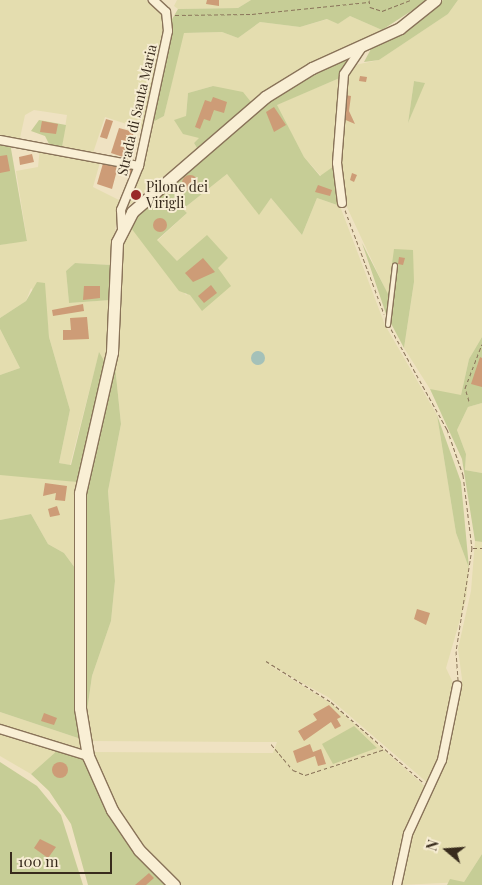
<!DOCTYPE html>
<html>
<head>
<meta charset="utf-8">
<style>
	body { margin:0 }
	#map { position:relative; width:482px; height:885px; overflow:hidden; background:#efe2c2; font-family:"Playfair Display",serif }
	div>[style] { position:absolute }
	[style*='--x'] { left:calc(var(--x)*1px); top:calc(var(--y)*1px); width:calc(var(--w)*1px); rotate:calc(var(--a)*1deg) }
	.farmland>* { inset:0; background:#e4ddaf }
	.green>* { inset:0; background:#c6cd96 }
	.water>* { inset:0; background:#a4c1b9 }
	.round { border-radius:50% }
	.building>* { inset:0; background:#cd9c77 }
	.path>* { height:1px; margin-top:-0.5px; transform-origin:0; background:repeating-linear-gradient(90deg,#897359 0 4px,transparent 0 6.5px) }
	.roads { filter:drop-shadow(1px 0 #897359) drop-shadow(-1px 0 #897359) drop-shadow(0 1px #897359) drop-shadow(0 -1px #897359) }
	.service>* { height:4px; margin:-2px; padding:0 2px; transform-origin:2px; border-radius:2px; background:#f9efd5 }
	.minor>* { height:8px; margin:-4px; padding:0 4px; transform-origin:4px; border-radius:4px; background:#f9efd5 }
	.secondary>* { height:11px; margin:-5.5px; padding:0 5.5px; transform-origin:5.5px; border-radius:5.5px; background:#f9efd5 }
	.dots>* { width:14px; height:14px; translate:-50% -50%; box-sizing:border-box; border:2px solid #f6ecd2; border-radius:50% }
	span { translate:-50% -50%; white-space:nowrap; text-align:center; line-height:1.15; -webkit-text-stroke:4px #f6ecd2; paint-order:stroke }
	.street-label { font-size:14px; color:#382b1d }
	.poi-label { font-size:14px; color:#382b1d }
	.left { translate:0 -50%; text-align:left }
	.north { position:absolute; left:422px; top:825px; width:50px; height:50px; -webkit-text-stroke:4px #f6ecd2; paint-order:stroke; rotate:288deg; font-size:14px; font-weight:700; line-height:20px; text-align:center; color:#382b1d }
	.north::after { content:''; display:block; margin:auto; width:18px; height:22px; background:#382b1d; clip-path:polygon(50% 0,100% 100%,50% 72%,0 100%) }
	.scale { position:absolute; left:10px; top:852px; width:102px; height:22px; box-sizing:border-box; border:2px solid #382b1d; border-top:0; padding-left:6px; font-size:15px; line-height:18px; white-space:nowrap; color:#382b1d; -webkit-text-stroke:4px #f6ecd2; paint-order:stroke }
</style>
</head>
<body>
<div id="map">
	<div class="farmland">
		<div style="clip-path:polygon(0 0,146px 0,154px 5px,163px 14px,166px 28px,145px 130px,105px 117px,93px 153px,62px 147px,67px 115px,34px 110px,25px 115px,20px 138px,0 137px)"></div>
		<div style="clip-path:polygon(177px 0,251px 0,238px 8px,178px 9px,174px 6px)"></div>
		<div style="clip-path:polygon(evenodd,458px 0,482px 0,482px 337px,469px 359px,461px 395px,456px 398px,430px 389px,404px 348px,414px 282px,388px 295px,345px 203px,339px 171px,350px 66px,379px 60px,448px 14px,458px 0,414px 81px,424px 83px,408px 123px,414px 81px)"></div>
		<div style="clip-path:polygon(350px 16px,382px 30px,292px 73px,251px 102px,213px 86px,188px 93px,186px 116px,200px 138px,194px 143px,197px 148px,126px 208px,143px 168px,153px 122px,164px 116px,183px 33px,222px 32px,238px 38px,260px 22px,300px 27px,328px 19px,338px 24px)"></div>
		<div style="clip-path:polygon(342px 77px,334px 166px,321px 176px,304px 157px,276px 105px)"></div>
		<div style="clip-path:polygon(40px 147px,101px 159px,93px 187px,119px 200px,111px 265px,75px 263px,66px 271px,69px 303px,111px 300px,106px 364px,99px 353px,70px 465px,59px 463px,70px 410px,49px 337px,46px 307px,31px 288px,26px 301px,0 318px,0 245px,27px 240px,16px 171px,38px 167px)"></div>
		<div style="clip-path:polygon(227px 174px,259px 214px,271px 198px,302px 235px,317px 198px,340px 206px,385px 325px,437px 415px,456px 533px,469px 568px,466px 599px,446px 668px,455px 687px,444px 747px,430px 785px,328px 697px,264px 662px,332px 704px,428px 789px,403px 842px,395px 885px,180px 885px,124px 823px,91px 752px,273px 753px,277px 742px,89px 741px,85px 725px,92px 676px,111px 621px,115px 581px,108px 491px,121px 424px,114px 356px,119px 251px,128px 224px,186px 295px,228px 258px,177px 261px,157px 241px,187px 213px,183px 209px)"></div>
		<div style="clip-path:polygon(0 329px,20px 368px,0 375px)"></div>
		<div style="clip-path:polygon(482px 403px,482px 473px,465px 470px,466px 454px,457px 430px,468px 407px)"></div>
		<div style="clip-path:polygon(23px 474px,77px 482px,75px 568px,64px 553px,48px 544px,31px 514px,0 520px,0 475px)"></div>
		<div style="clip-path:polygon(475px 541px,482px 542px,482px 854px,464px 882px,399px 885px,408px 839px,447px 750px,462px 679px,458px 649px,471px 591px)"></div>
		<div style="clip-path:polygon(0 712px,81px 739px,82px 746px,77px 750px,0 727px)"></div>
		<div style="clip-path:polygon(0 733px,4px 734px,59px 749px,31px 774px,0 756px)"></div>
	</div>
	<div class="green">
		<div style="clip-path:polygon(251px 0,428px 0,382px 30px,350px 16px,338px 24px,327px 19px,300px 27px,260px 22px,238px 38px,222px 32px,184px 33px,164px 116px,153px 122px,171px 21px,178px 9px,238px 8px)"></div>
		<div style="clip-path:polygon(443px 0,458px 0,448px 14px,379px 60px,364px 62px,372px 47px,412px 25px)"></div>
		<div style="clip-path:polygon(357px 52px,342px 77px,277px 105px,304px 157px,320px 176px,334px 166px,340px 206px,317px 198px,302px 235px,271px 198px,259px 215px,227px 174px,183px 209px,187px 213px,157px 240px,177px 261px,207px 235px,228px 258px,218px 268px,231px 286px,202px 311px,190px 295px,179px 291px,128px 224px,263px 103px)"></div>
		<div style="clip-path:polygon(414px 81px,425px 83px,408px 123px)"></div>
		<div style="clip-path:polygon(213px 86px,243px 92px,251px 102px,197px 148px,194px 143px,199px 138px,183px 134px,174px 120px,186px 116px,188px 93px)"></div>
		<div style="clip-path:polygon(39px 120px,66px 125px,62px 147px,49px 144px,45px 136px,31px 131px)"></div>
		<div style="clip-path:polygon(0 143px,10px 143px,27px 241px,0 245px)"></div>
		<div style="clip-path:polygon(362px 243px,388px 294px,394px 249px,413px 250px,414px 282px,404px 348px,386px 314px)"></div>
		<div style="clip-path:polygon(75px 263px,111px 265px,111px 300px,69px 303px,66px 271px)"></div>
		<div style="clip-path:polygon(37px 282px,45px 283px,49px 337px,70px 410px,59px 463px,71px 465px,99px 352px,106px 364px,77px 482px,0 475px,0 375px,20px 368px,0 329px,0 318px,26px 301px)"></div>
		<div style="clip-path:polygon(482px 337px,482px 403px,468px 407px,457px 430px,466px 454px,465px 470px,482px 473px,482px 542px,475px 541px,462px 459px,430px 389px,461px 395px,469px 359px)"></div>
		<div style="clip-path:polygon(114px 356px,121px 424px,108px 491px,115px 581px,111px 621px,92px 676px,85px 725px,83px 491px)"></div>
		<div style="clip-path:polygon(437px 415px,461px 482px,469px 568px,456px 533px)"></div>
		<div style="clip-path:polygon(31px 514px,48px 544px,64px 553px,75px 568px,81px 739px,0 712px,0 520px)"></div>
		<div style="clip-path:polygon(354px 726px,377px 748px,333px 764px,322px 744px)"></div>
		<div style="clip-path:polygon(59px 749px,85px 757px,96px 785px,168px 885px,88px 885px,71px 824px,49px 791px,31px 774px)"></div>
		<div style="clip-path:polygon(0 762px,37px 786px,61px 815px,83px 885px,0 885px)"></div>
		<div style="clip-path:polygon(482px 854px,482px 885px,447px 885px,450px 879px,464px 882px)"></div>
	</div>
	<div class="water">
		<div class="round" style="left:251px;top:351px;width:14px;height:14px"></div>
	</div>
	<div class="building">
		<div style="clip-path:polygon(207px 0,219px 0,219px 6px,206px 4px)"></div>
		<div style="clip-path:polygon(360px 76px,367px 77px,366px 82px,359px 81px)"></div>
		<div style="clip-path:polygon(345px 95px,351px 96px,349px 111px,355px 124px,341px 118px)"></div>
		<div style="clip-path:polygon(213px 97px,227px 102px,224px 113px,214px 110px,210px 121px,204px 119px,200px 129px,195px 127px,205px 100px,211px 102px)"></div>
		<div style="clip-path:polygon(274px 107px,286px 125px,274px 132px,266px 112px)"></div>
		<div style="clip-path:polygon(106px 119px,113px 121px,107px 139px,100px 137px)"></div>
		<div style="clip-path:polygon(42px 121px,58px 124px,56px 134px,40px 132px)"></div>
		<div style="clip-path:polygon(119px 128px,134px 132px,126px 158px,111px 153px)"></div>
		<div style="clip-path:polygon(32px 154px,34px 162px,20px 165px,19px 157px)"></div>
		<div style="clip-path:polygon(7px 155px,10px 171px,0 173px,0 156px)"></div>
		<div style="clip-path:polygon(104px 160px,134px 169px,131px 178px,116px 174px,112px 189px,97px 184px)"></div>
		<div style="clip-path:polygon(352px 173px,357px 175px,354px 182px,350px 180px)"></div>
		<div class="round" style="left:182px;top:175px;width:16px;height:16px"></div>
		<div style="clip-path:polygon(318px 185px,332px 190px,330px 196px,315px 192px)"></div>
		<div class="round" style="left:153px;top:218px;width:14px;height:14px"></div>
		<div style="clip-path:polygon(399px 257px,405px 258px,403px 265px,398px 264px)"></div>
		<div style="clip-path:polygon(203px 258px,215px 272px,193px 282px,185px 273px)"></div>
		<div style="clip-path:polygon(211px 285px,217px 293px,204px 303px,198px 296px)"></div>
		<div style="clip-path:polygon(84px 286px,100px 286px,100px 298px,83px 300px)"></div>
		<div style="clip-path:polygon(83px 304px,84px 311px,53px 316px,52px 310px)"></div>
		<div style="clip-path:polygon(87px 317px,89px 339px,63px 340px,63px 330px,71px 330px,70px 318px)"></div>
		<div style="clip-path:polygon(480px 357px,482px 358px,482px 387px,471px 384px)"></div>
		<div style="clip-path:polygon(45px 483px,67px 486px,65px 501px,55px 500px,56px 493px,43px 496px)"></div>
		<div style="clip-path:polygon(57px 506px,60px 515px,50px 517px,48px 509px)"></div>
		<div style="clip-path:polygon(417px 609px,430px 613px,426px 625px,414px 619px)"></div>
		<div style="clip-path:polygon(329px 705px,341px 717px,337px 719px,341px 726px,335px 729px,331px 722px,304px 741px,298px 731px,317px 720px,313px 714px)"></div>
		<div style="clip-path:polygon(44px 713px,57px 718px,54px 725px,41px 721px)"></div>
		<div style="clip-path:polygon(310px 744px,313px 752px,321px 749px,326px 764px,318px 766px,315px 756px,297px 763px,293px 751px)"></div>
		<div class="round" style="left:52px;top:762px;width:16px;height:16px"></div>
		<div style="clip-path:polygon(40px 839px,56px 847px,48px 858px,34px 848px)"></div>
		<div style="clip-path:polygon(149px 873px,154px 878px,146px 885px,135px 885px)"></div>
	</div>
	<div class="path">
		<div style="--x:369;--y:0;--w:7;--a:82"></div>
		<div style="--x:370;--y:7;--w:13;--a:18"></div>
		<div style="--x:382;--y:11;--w:31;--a:-21"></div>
		<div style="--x:175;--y:15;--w:77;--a:-0.7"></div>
		<div style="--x:252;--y:14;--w:117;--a:-5.9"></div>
		<div style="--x:345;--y:210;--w:111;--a:69.4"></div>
		<div style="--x:391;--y:329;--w:115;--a:60.8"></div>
		<div style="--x:447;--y:429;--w:49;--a:70.8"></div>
		<div style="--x:463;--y:475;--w:74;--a:83"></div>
		<div style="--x:472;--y:548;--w:104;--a:98.8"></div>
		<div style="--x:456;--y:651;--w:29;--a:86"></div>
		<div style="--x:469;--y:401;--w:14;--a:-107"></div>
		<div style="--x:465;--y:388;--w:47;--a:-68.9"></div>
		<div style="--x:473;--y:548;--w:9;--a:0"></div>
		<div style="--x:266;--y:661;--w:77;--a:32.2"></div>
		<div style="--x:331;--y:702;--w:123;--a:41.1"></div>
		<div style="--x:271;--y:744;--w:34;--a:50"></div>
		<div style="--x:293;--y:770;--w:13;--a:23"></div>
		<div style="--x:305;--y:775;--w:84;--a:-18"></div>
	</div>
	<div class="roads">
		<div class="service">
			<div style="--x:388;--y:325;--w:60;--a:-83.3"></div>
		</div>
		<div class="minor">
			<div style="--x:0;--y:140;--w:141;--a:10.6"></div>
			<div style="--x:342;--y:203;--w:40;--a:-97.1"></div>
			<div style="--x:337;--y:163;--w:89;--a:-85.5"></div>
			<div style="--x:344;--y:74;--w:34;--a:-56"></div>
			<div style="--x:122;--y:229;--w:19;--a:-93"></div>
			<div style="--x:121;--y:210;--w:48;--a:-67.8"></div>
			<div style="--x:139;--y:166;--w:138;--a:-77.9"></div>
			<div style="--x:168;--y:31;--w:19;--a:-96"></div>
			<div style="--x:166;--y:12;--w:18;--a:-137"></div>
			<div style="--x:0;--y:729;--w:92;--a:17.1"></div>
			<div style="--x:397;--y:885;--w:52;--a:-77.8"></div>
			<div style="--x:408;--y:834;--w:81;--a:-65.3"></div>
			<div style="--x:442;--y:760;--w:76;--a:-78.5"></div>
		</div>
		<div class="secondary">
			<div style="--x:174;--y:885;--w:49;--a:-135"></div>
			<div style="--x:139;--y:850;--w:48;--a:-124"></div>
			<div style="--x:112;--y:810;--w:59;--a:-114"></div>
			<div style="--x:88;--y:756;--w:49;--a:-99.5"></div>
			<div style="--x:80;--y:708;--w:215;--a:-90"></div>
			<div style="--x:80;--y:493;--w:145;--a:-77.2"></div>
			<div style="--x:112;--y:352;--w:110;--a:-87.4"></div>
			<div style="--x:117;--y:242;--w:34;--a:-63"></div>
			<div style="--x:132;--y:212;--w:176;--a:-40.8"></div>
			<div style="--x:265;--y:97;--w:55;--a:-31.7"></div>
			<div style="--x:312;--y:68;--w:97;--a:-24.4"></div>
			<div style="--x:400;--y:28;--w:45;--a:-38.7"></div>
		</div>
	</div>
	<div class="dots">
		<div style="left:136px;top:195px;background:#992928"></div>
	</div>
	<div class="street-label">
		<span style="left:137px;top:110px;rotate:-77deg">Strada di Santa Maria</span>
	</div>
	<div class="poi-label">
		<span class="left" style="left:146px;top:195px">Pilone dei<br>Virigli</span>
	</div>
	<div class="north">N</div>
	<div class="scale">100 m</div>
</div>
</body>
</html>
